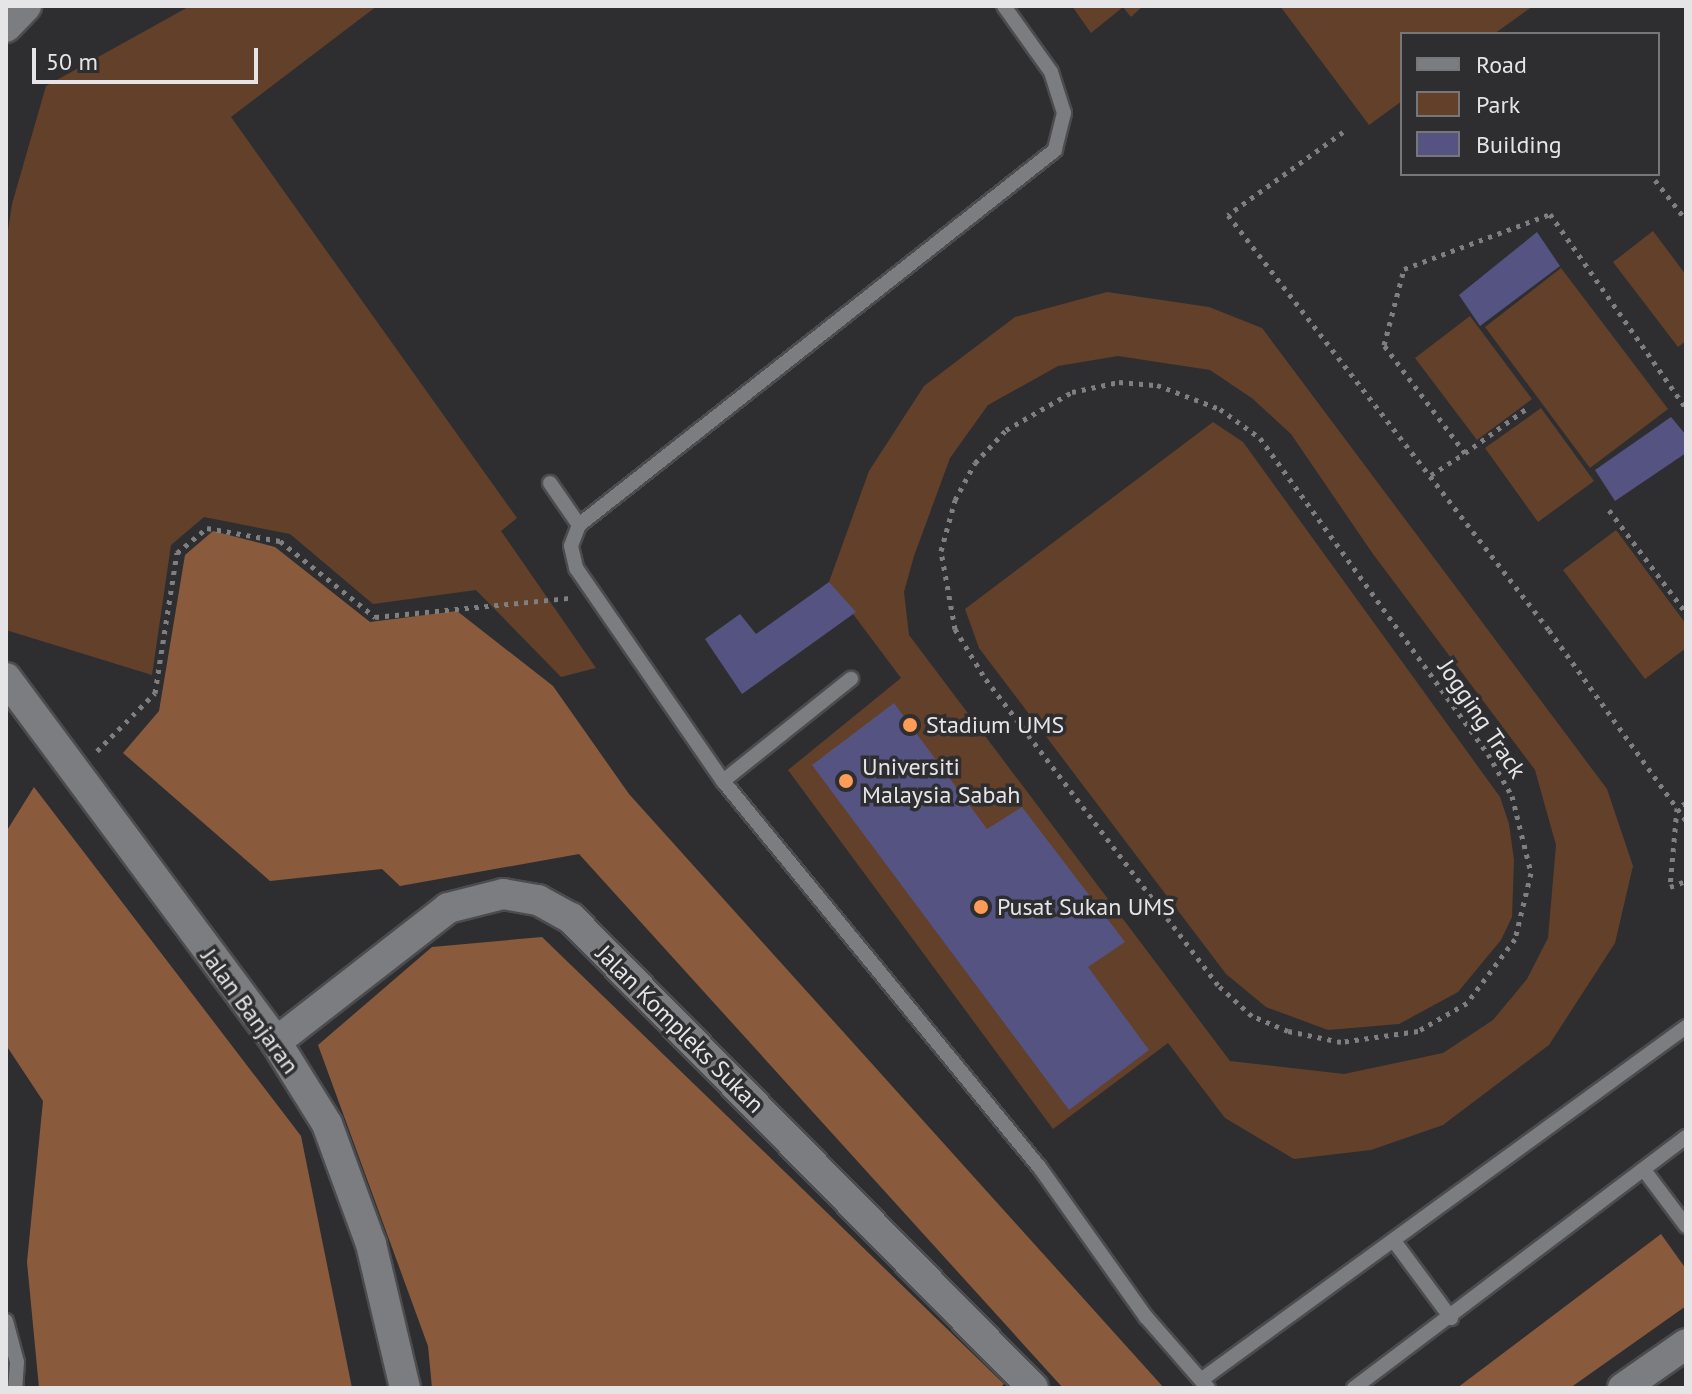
<!DOCTYPE html>
<html>
<head>
<meta charset="utf-8">
<style>
	body { margin:0 }
	#map { position:relative; width:1692px; height:1394px; overflow:hidden; background:#2e2e31; font-family:"PT Sans",sans-serif }
	div>[style] { position:absolute }
	[style*='--x'] { left:calc(var(--x)*1px); top:calc(var(--y)*1px); width:calc(var(--w)*1px); rotate:calc(var(--a)*1deg) }
	.green>* { inset:0; background:#624029 }
	.forest>* { inset:0; background:#895b3c }
	.building>* { inset:0; background:#545382 }
	.path>* { height:5px; margin-top:-2.5px; transform-origin:0; background:repeating-linear-gradient(90deg,#7f7f81 0 4px,transparent 0 10px) }
	.roads { filter:drop-shadow(2px 0 #4c4c4f) drop-shadow(-2px 0 #4c4c4f) drop-shadow(0 2px #4c4c4f) drop-shadow(0 -2px #4c4c4f) }
	.lane>* { height:14px; margin:-7px; padding:0 7px; transform-origin:7px; border-radius:7px; background:#7c7d80 }
	.street>* { height:30px; margin:-15px; padding:0 15px; transform-origin:15px; border-radius:15px; background:#7c7d80 }
	.dots>* { width:22px; height:22px; translate:-50% -50%; box-sizing:border-box; border:4px solid #2e2e31; border-radius:50% }
	span { translate:-50% -50%; white-space:nowrap; text-align:center; line-height:1.15; -webkit-text-stroke:7px #2e2e31; paint-order:stroke }
	.street-label { font-size:24px; color:#e5e5e7 }
	.poi-label { font-size:24px; color:#e5e5e7 }
	.left { translate:0 -50%; text-align:left }
	.frame { position:absolute; inset:0; border:8px solid #e5e5e7; pointer-events:none }
	.legend { position:absolute; left:1400px; top:32px; width:260px; height:144px; box-sizing:border-box; background:#2e2e31; border:2px solid #77777a; margin:0; padding:10px 14px; list-style:none; font-size:24px; color:#e5e5e7 }
	.legend li { display:flex; align-items:center; gap:16px; height:40px }
	.legend b { width:40px; border:2px solid #77777a }
	.scale { position:absolute; left:32px; top:48px; width:226px; height:36px; box-sizing:border-box; border:4px solid #e5e5e7; border-top:0; padding-left:10px; font-size:24px; line-height:28px; white-space:nowrap; color:#e5e5e7; -webkit-text-stroke:6px #2e2e31; paint-order:stroke }
</style>
</head>
<body>
<div id="map">
	<div class="green">
		<div style="clip-path:polygon(190px 6px,377px 6px,231px 117px,517px 518px,501px 531px,596px 668px,561px 677px,476px 590px,373px 604px,290px 534px,204px 517px,171px 545px,152px 675px,6px 630px,6px 244px,12px 204px,46px 86px)"></div>
		<div style="clip-path:polygon(1072px 6px,1143px 6px,1131px 17px,1123px 7px,1091px 33px)"></div>
		<div style="clip-path:polygon(1280px 6px,1533px 6px,1494px 34px,1402px 34px,1402px 101px,1369px 125px)"></div>
		<div style="clip-path:polygon(1653px 231px,1686px 275px,1686px 341px,1678px 347px,1613px 262px)"></div>
		<div style="clip-path:polygon(1561px 268px,1668px 409px,1590px 468px,1485px 327px)"></div>
		<div style="clip-path:polygon(evenodd,1107px 292px,1209px 307px,1262px 328px,1607px 789px,1633px 866px,1615px 943px,1549px 1045px,1443px 1125px,1371px 1150px,1294px 1159px,1225px 1118px,1168px 1043px,1053px 1129px,788px 770px,901px 678px,829px 582px,869px 471px,924px 386px,1015px 317px,1107px 292px,1118px 356px,1210px 370px,1253px 399px,1291px 434px,1373px 554px,1535px 770px,1556px 845px,1548px 938px,1527px 979px,1493px 1020px,1443px 1053px,1344px 1074px,1230px 1061px,909px 635px,904px 592px,914px 556px,950px 458px,988px 405px,1058px 366px,1118px 356px)"></div>
		<div style="clip-path:polygon(1470px 316px,1532px 399px,1477px 440px,1415px 358px)"></div>
		<div style="clip-path:polygon(1541px 408px,1594px 481px,1538px 522px,1485px 448px)"></div>
		<div style="clip-path:polygon(1213px 422px,1243px 442px,1500px 797px,1509px 824px,1514px 860px,1512px 917px,1501px 940px,1458px 992px,1399px 1024px,1328px 1030px,1266px 1007px,1226px 974px,979px 648px,965px 609px)"></div>
		<div style="clip-path:polygon(1616px 530px,1686px 624px,1686px 648px,1645px 679px,1563px 570px)"></div>
	</div>
	<div class="forest">
		<div style="clip-path:polygon(213px 531px,275px 547px,370px 622px,457px 611px,553px 686px,629px 794px,1164px 1388px,1063px 1388px,579px 854px,400px 886px,382px 869px,270px 881px,123px 753px,159px 711px,185px 555px)"></div>
		<div style="clip-path:polygon(34px 787px,301px 1136px,352px 1388px,39px 1388px,27px 1262px,43px 1101px,6px 1045px,6px 832px)"></div>
		<div style="clip-path:polygon(542px 937px,1004px 1384px,1000px 1388px,432px 1388px,428px 1346px,318px 1045px,432px 947px)"></div>
		<div style="clip-path:polygon(1661px 1234px,1686px 1269px,1686px 1306px,1570px 1388px,1457px 1388px)"></div>
	</div>
	<div class="building">
		<div style="clip-path:polygon(1537px 232px,1560px 266px,1480px 326px,1459px 295px)"></div>
		<div style="clip-path:polygon(1671px 417px,1686px 435px,1686px 453px,1615px 501px,1595px 470px)"></div>
		<div style="clip-path:polygon(829px 582px,856px 612px,742px 694px,705px 639px,740px 614px,756px 634px)"></div>
		<div style="clip-path:polygon(894px 703px,987px 829px,1022px 807px,1125px 942px,1088px 967px,1149px 1050px,1069px 1110px,812px 765px)"></div>
	</div>
	<div class="path">
		<div style="--x:1343;--y:132;--w:142;--a:144.2"></div>
		<div style="--x:1228;--y:215;--w:525;--a:52.28"></div>
		<div style="--x:1549;--y:630;--w:235;--a:54.3"></div>
		<div style="--x:1655;--y:180;--w:51;--a:52.2"></div>
		<div style="--x:1119;--y:382;--w:38;--a:5"></div>
		<div style="--x:1157;--y:385;--w:67;--a:20.9"></div>
		<div style="--x:1220;--y:409;--w:49;--a:35.9"></div>
		<div style="--x:1260;--y:438;--w:390;--a:54.2"></div>
		<div style="--x:1488;--y:754;--w:48;--a:60.3"></div>
		<div style="--x:1512;--y:796;--w:79;--a:76.1"></div>
		<div style="--x:1531;--y:873;--w:68;--a:103.6"></div>
		<div style="--x:1515;--y:939;--w:80;--a:126.9"></div>
		<div style="--x:1467;--y:1003;--w:56;--a:150.3"></div>
		<div style="--x:1418;--y:1031;--w:78;--a:171.9"></div>
		<div style="--x:1341;--y:1042;--w:54;--a:-168.3"></div>
		<div style="--x:1288;--y:1031;--w:39;--a:-157"></div>
		<div style="--x:1252;--y:1016;--w:46;--a:-137.6"></div>
		<div style="--x:1218;--y:985;--w:389;--a:-127.2"></div>
		<div style="--x:983;--y:675;--w:54;--a:-121.3"></div>
		<div style="--x:955;--y:629;--w:79;--a:-100.2"></div>
		<div style="--x:941;--y:551;--w:53;--a:-74.6"></div>
		<div style="--x:955;--y:500;--w:42;--a:-61.6"></div>
		<div style="--x:975;--y:463;--w:45;--a:-46.8"></div>
		<div style="--x:1006;--y:430;--w:76;--a:-29.9"></div>
		<div style="--x:1072;--y:392;--w:48;--a:-12"></div>
		<div style="--x:1465;--y:453;--w:75;--a:-35.8"></div>
		<div style="--x:1431;--y:475;--w:40;--a:-32.9"></div>
		<div style="--x:1465;--y:453;--w:135;--a:-126.9"></div>
		<div style="--x:1384;--y:345;--w:79;--a:-75.3"></div>
		<div style="--x:1404;--y:269;--w:156;--a:-20.6"></div>
		<div style="--x:1550;--y:214;--w:237;--a:55"></div>
		<div style="--x:1609;--y:510;--w:129;--a:53.2"></div>
		<div style="--x:97;--y:751;--w:82;--a:-45"></div>
		<div style="--x:155;--y:693;--w:142;--a:-81.1"></div>
		<div style="--x:177;--y:553;--w:39;--a:-40"></div>
		<div style="--x:207;--y:528;--w:74;--a:10.1"></div>
		<div style="--x:280;--y:541;--w:122;--a:38.7"></div>
		<div style="--x:375;--y:617;--w:196;--a:-5.6"></div>
		<div style="--x:1686;--y:803;--w:10;--a:151"></div>
		<div style="--x:1677;--y:808;--w:79;--a:95.1"></div>
		<div style="--x:1670;--y:887;--w:17;--a:-21"></div>
	</div>
	<div class="roads">
		<div class="lane">
			<div style="--x:1004;--y:6;--w:81;--a:54.5"></div>
			<div style="--x:1051;--y:72;--w:43;--a:72.4"></div>
			<div style="--x:1064;--y:113;--w:38;--a:104"></div>
			<div style="--x:1055;--y:150;--w:606;--a:141.77"></div>
			<div style="--x:579;--y:525;--w:22;--a:111"></div>
			<div style="--x:571;--y:546;--w:23;--a:77"></div>
			<div style="--x:576;--y:568;--w:259;--a:55.4"></div>
			<div style="--x:723;--y:781;--w:500;--a:50.68"></div>
			<div style="--x:1040;--y:1168;--w:183;--a:54.6"></div>
			<div style="--x:1146;--y:1317;--w:94;--a:48.9"></div>
			<div style="--x:550;--y:483;--w:51;--a:55.4"></div>
			<div style="--x:723;--y:781;--w:164;--a:-38.6"></div>
			<div style="--x:1644;--y:1170;--w:70;--a:53.1"></div>
			<div style="--x:1394;--y:1241;--w:96;--a:53.5"></div>
			<div style="--x:6;--y:1321;--w:42;--a:75"></div>
			<div style="--x:17;--y:1362;--w:26;--a:94"></div>
			<div style="--x:1201;--y:1380;--w:600;--a:-36.05"></div>
			<div style="--x:1354;--y:1388;--w:416;--a:-37.1"></div>
		</div>
		<div class="street">
			<div style="--x:6;--y:27;--w:29;--a:-46"></div>
			<div style="--x:6;--y:678;--w:453;--a:53.4"></div>
			<div style="--x:276;--y:1042;--w:97;--a:58.1"></div>
			<div style="--x:327;--y:1124;--w:128;--a:69.9"></div>
			<div style="--x:371;--y:1244;--w:148;--a:76.7"></div>
			<div style="--x:276;--y:1042;--w:218;--a:-37.9"></div>
			<div style="--x:448;--y:908;--w:57;--a:-14.3"></div>
			<div style="--x:503;--y:894;--w:36;--a:10"></div>
			<div style="--x:538;--y:900;--w:38;--a:29"></div>
			<div style="--x:571;--y:918;--w:659;--a:45.49"></div>
			<div style="--x:1623;--y:1388;--w:77;--a:-34.9"></div>
		</div>
	</div>
	<div class="dots">
		<div style="left:910px;top:725px;background:#fd9c56"></div>
		<div style="left:846px;top:781px;background:#fd9c56"></div>
		<div style="left:981px;top:907px;background:#fd9c56"></div>
	</div>
	<div class="street-label">
		<span style="left:1482px;top:719px;rotate:56deg">Jogging Track</span>
		<span style="left:250px;top:1011px;rotate:54deg">Jalan Banjaran</span>
		<span style="left:680px;top:1029px;rotate:45deg">Jalan Kompleks Sukan</span>
	</div>
	<div class="poi-label">
		<span class="left" style="left:926px;top:725px">Stadium UMS</span>
		<span class="left" style="left:862px;top:781px">Universiti<br>Malaysia Sabah</span>
		<span class="left" style="left:997px;top:907px">Pusat Sukan UMS</span>
	</div>
	<div class="frame"></div>
	<ul class="legend">
	<li><b style="height:10px;background:#7c7d80"></b>Road</li>
	<li><b style="height:22px;background:#624029"></b>Park</li>
	<li><b style="height:22px;background:#545382"></b>Building</li>
	</ul>
	<div class="scale">50 m</div>
</div>
</body>
</html>
